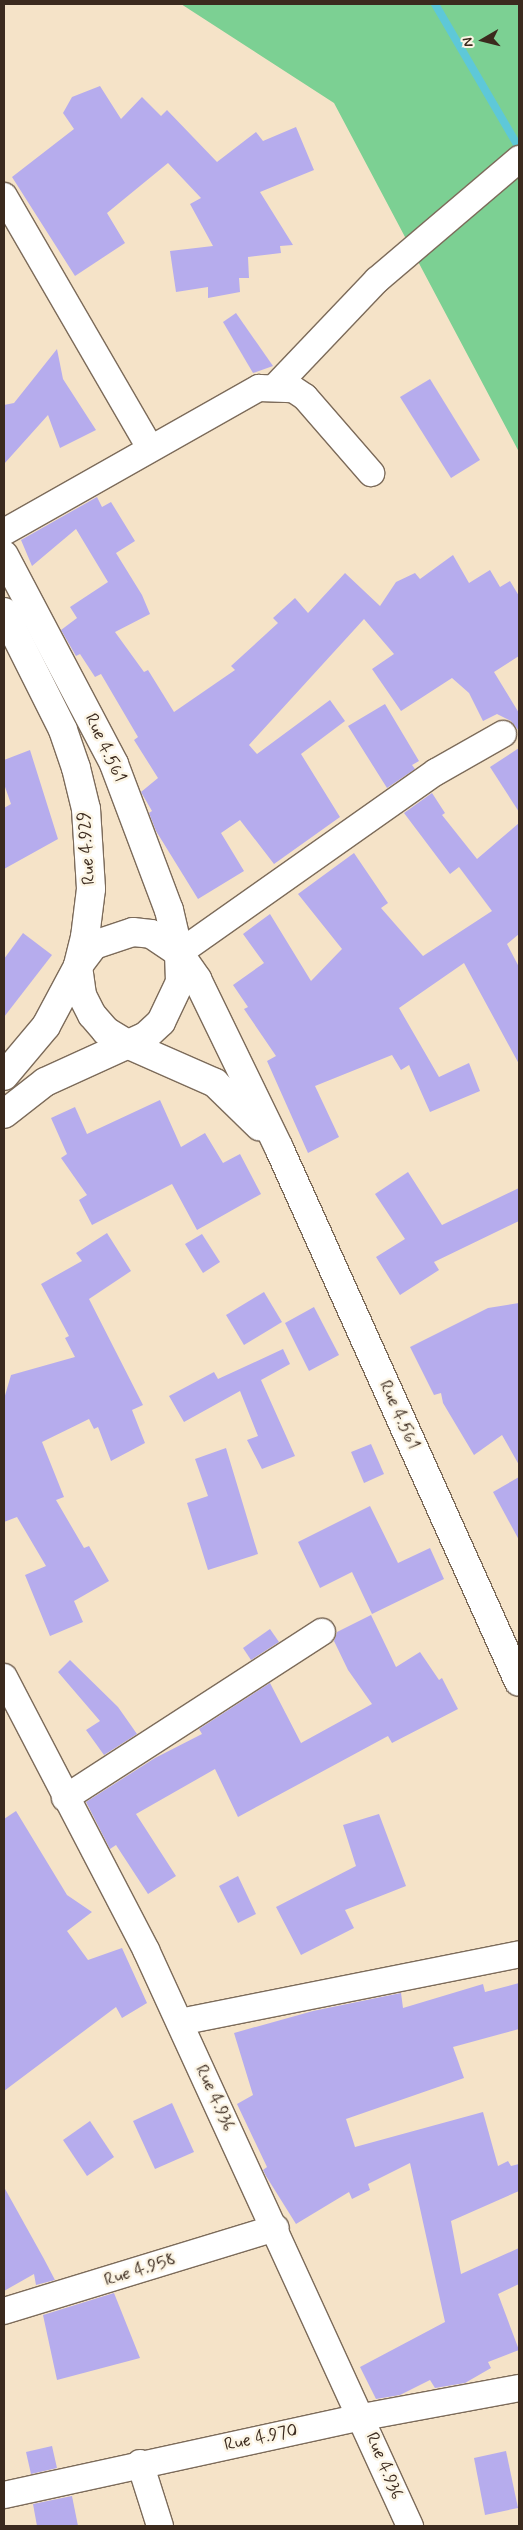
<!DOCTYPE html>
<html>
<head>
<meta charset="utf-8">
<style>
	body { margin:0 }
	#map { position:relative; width:523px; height:2530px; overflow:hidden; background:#f5e3c8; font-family:Mynerve,sans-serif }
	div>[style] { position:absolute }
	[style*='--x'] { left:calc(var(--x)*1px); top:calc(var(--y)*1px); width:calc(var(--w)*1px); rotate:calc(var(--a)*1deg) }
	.green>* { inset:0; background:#7cd093 }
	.stream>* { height:8px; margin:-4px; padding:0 4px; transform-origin:4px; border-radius:4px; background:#5ec8d8 }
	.building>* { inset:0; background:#b6aced }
	.roads { filter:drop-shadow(1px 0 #7c6b5a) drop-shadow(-1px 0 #7c6b5a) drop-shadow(0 1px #7c6b5a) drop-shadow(0 -1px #7c6b5a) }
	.minor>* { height:26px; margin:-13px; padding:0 13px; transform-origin:13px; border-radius:13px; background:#fff }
	.secondary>* { height:28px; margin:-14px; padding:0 14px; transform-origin:14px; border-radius:14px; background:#fff }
	.primary>* { height:28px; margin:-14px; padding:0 14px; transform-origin:14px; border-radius:14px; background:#fff }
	span { translate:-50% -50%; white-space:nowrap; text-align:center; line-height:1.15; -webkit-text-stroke:5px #fcf5e5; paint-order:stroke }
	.street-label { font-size:18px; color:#3b2a1e }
	.frame { position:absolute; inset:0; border:5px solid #3b2a1e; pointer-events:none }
	.north { position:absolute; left:458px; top:15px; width:50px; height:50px; -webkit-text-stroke:4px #fcf5e5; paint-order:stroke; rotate:262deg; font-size:14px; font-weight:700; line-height:20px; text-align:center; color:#3b2a1e }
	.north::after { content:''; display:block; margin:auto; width:18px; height:22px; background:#3b2a1e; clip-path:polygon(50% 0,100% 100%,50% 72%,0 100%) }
</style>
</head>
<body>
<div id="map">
	<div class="green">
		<div style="clip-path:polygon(181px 4px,519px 4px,519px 452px,334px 103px)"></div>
	</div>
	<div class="stream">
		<div style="--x:435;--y:4;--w:167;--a:59.7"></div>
	</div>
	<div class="building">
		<div style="clip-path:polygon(100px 86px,121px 119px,142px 97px,161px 116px,167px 110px,217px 162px,256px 132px,263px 141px,296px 127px,314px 170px,260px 192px,293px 245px,280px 246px,281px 253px,248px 257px,249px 278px,239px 278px,240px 292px,208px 298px,208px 287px,176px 292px,170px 251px,213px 246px,190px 204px,201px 198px,168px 163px,107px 213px,125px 243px,75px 276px,12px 177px,74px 129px,63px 113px,72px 97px)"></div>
		<div style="clip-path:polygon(236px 313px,273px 366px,253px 373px,223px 322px)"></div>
		<div style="clip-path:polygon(57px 349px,63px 379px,96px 430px,60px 448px,48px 415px,4px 464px,4px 405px,14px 403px)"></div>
		<div style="clip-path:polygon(430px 379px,480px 460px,451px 478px,400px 397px)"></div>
		<div style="clip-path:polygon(97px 497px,102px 507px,111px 502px,135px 541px,116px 553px,142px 595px,150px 614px,115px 632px,144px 672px,148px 670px,174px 712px,235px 670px,231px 666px,278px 623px,273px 618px,295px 598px,308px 613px,345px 573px,380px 606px,396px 582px,415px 573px,420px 579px,453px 555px,469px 583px,490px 570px,500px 587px,510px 581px,519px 596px,519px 656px,494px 672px,519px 713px,519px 731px,511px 721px,497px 714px,483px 721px,469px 693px,452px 678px,401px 711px,372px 669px,394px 654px,364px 619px,249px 745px,257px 754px,330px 700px,345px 721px,301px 754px,340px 817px,274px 864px,240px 820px,221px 833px,244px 871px,198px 899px,156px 831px,149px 813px,152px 811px,141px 792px,158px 778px,134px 740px,138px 737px,101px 674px,95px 677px,80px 654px,76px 656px,61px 630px,77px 618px,70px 607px,108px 582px,76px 529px,32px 566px,21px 540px)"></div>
		<div style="clip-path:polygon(385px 704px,419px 761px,412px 765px,415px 769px,387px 788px,348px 726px)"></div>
		<div style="clip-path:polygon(519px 748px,519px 812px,490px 767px)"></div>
		<div style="clip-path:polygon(30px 750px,58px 839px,4px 869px,4px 808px,11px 804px,4px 784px,4px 760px)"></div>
		<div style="clip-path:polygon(432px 793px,445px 813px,442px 815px,477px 859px,519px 823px,519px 934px,507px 944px,519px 967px,519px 1064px,464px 963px,399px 1008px,439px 1077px,469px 1063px,480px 1091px,430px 1112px,409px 1065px,401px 1070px,392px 1055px,315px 1086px,339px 1137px,308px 1153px,267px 1061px,276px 1056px,244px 1009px,248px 1007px,233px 985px,264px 963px,243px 934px,270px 914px,311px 981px,342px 949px,298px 894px,354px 853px,388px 903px,381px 908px,423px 956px,492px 911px,459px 867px,450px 874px,404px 813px)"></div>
		<div style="clip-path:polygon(23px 933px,52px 955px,4px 1017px,4px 959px)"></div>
		<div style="clip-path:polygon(160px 1100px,181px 1147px,205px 1133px,223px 1163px,240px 1154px,261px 1194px,197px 1230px,172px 1184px,92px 1225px,79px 1200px,87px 1195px,61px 1158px,67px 1154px,51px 1118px,75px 1107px,87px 1134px)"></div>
		<div style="clip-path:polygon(408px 1172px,442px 1225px,519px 1188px,519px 1221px,434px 1262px,439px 1270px,400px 1295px,376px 1257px,405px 1239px,375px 1194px)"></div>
		<div style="clip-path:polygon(107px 1233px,131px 1271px,89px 1299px,143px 1405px,132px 1410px,145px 1443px,111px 1461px,98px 1427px,94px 1429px,89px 1419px,42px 1442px,64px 1497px,56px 1500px,84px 1548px,89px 1546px,109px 1581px,74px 1601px,83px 1622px,50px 1636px,25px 1575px,46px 1566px,17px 1517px,4px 1522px,4px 1399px,11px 1375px,75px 1357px,65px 1338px,69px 1336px,41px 1284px,82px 1261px,76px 1253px)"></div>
		<div style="clip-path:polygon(202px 1234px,220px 1262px,203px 1273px,185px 1244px)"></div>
		<div style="clip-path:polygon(264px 1292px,282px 1322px,244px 1345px,226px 1315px)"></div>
		<div style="clip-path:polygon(519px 1303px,519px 1465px,502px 1435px,474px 1455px,443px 1403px,441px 1393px,434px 1395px,410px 1347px,488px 1308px)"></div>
		<div style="clip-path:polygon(314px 1307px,339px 1355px,309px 1371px,285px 1323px)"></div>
		<div style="clip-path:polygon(283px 1349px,290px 1364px,261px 1380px,295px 1456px,262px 1469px,247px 1440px,258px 1436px,240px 1391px,184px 1422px,169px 1396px,214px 1372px,218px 1379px)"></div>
		<div style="clip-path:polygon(371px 1444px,384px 1474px,364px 1483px,351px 1452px)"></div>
		<div style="clip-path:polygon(226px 1448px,258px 1554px,208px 1570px,187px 1503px,208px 1496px,195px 1459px)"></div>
		<div style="clip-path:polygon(519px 1477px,519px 1540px,493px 1492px)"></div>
		<div style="clip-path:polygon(370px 1506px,398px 1563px,430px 1548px,444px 1579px,372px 1614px,352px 1572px,320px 1588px,298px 1542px)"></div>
		<div style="clip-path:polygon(371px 1615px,396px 1667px,420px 1652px,439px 1680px,442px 1678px,458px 1709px,392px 1743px,388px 1736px,238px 1817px,215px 1769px,136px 1814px,176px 1876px,148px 1894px,116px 1845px,110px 1849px,86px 1802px,155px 1758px,202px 1734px,199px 1729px,270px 1683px,301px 1743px,372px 1704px,348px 1670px,334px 1641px,337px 1632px)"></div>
		<div style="clip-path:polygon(270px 1629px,279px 1642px,251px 1660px,243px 1648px)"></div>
		<div style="clip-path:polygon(70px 1660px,118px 1707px,137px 1734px,104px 1755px,86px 1730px,100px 1721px,58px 1672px)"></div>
		<div style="clip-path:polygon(16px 1811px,67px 1895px,92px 1912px,67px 1931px,88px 1960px,122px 1948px,147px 2003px,122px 2018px,116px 2007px,4px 2091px,4px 1819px)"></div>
		<div style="clip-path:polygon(379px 1814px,406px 1886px,345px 1910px,354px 1928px,301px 1955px,276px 1907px,356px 1866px,343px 1825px)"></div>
		<div style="clip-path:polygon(238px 1876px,256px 1914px,238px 1923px,219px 1886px)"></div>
		<div style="clip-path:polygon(519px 1983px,519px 2029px,453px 2047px,464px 2078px,346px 2119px,355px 2147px,483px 2112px,498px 2166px,508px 2161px,511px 2166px,519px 2164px,519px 2191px,451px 2221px,461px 2274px,519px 2248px,519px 2284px,498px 2294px,519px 2350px,488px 2362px,491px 2368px,465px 2383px,435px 2388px,430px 2380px,400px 2395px,376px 2399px,360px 2367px,445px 2322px,410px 2163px,368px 2184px,370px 2190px,352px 2199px,349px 2192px,296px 2224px,266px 2176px,263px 2170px,267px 2167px,237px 2104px,253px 2095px,234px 2033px,313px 2011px,401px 1993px,403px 2008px,483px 1984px,485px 1992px)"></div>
		<div style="clip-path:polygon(172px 2103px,194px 2152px,155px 2169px,133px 2121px)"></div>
		<div style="clip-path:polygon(90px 2121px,114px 2157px,87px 2176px,63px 2140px)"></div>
		<div style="clip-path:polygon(4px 2187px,44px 2259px,55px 2280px,36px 2285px,34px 2274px,4px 2291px)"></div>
		<div style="clip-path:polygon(114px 2293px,140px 2358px,57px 2380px,43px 2315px)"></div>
		<div style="clip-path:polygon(52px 2446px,57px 2468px,31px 2474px,26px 2452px)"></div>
		<div style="clip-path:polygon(506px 2451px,518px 2508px,485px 2515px,474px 2458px)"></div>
		<div style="clip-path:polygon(72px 2496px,78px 2526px,37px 2526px,33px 2504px)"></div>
	</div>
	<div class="roads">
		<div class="minor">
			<div style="--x:4;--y:196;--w:291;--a:59.9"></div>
			<div style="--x:275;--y:387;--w:148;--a:-46.4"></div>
			<div style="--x:377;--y:280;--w:187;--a:-40.4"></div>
			<div style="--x:4;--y:532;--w:293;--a:-29.5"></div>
			<div style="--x:259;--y:388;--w:34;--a:2"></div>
			<div style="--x:293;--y:389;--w:14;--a:34"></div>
			<div style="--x:305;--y:397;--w:101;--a:49"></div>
			<div style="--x:179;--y:953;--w:314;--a:-35.2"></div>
			<div style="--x:436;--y:772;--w:77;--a:-29.6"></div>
			<div style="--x:4;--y:1677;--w:308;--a:62.5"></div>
			<div style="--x:146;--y:1950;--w:634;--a:65.38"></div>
			<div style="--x:65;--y:1798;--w:306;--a:-32.9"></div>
			<div style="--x:180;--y:2022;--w:346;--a:-11.3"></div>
			<div style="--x:4;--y:2311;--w:284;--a:-17"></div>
			<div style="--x:140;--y:2463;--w:66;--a:72.4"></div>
			<div style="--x:4;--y:2495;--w:367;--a:-12.3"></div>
			<div style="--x:363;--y:2417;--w:159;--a:-10.5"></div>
		</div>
		<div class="secondary">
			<div style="--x:179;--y:953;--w:32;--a:55"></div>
			<div style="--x:197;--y:979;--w:188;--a:64.1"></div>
			<div style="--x:279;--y:1148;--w:585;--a:65.8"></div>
			<div style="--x:129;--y:1045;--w:94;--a:23.8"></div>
			<div style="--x:215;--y:1083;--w:62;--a:44.3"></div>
		</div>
		<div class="primary">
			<div style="--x:4;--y:555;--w:236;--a:62.2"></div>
			<div style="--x:114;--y:764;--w:156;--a:69.4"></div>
			<div style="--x:169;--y:910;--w:44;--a:76.9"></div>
			<div style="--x:179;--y:953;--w:29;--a:88"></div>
			<div style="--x:180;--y:982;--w:44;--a:115.4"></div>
			<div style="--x:161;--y:1022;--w:21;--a:137"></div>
			<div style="--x:146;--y:1036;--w:111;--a:155.5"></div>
			<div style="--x:45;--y:1082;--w:52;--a:142"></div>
			<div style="--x:4;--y:612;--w:132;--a:63.4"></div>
			<div style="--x:63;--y:730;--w:40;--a:71.1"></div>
			<div style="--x:76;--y:768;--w:42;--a:76.3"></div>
			<div style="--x:86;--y:809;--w:80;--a:86.4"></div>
			<div style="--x:91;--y:889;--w:48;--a:97.1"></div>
			<div style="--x:85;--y:937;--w:30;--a:104"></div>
			<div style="--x:78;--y:966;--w:68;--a:118.1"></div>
			<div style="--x:46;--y:1026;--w:65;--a:130"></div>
			<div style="--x:129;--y:1045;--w:27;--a:-149"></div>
			<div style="--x:106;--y:1031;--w:21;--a:-131"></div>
			<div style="--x:92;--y:1015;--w:22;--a:-117"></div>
			<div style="--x:82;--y:995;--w:29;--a:-98"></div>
			<div style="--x:78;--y:966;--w:26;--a:-53"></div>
			<div style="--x:94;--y:945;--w:41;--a:-18.4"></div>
			<div style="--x:133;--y:932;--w:18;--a:6"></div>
			<div style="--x:151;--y:934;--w:34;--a:34"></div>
		</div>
	</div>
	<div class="street-label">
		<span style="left:105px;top:748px;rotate:65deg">Rue 4.561</span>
		<span style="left:87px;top:848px;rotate:-94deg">Rue 4.929</span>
		<span style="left:399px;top:1415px;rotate:66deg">Rue 4.561</span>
		<span style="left:215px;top:2098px;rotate:65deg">Rue 4.936</span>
		<span style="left:140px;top:2270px;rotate:-17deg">Rue 4.958</span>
		<span style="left:261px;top:2438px;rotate:-12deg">Rue 4.970</span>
		<span style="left:384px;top:2466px;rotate:67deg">Rue 4.936</span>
	</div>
	<div class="frame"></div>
	<div class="north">N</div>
</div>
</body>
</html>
